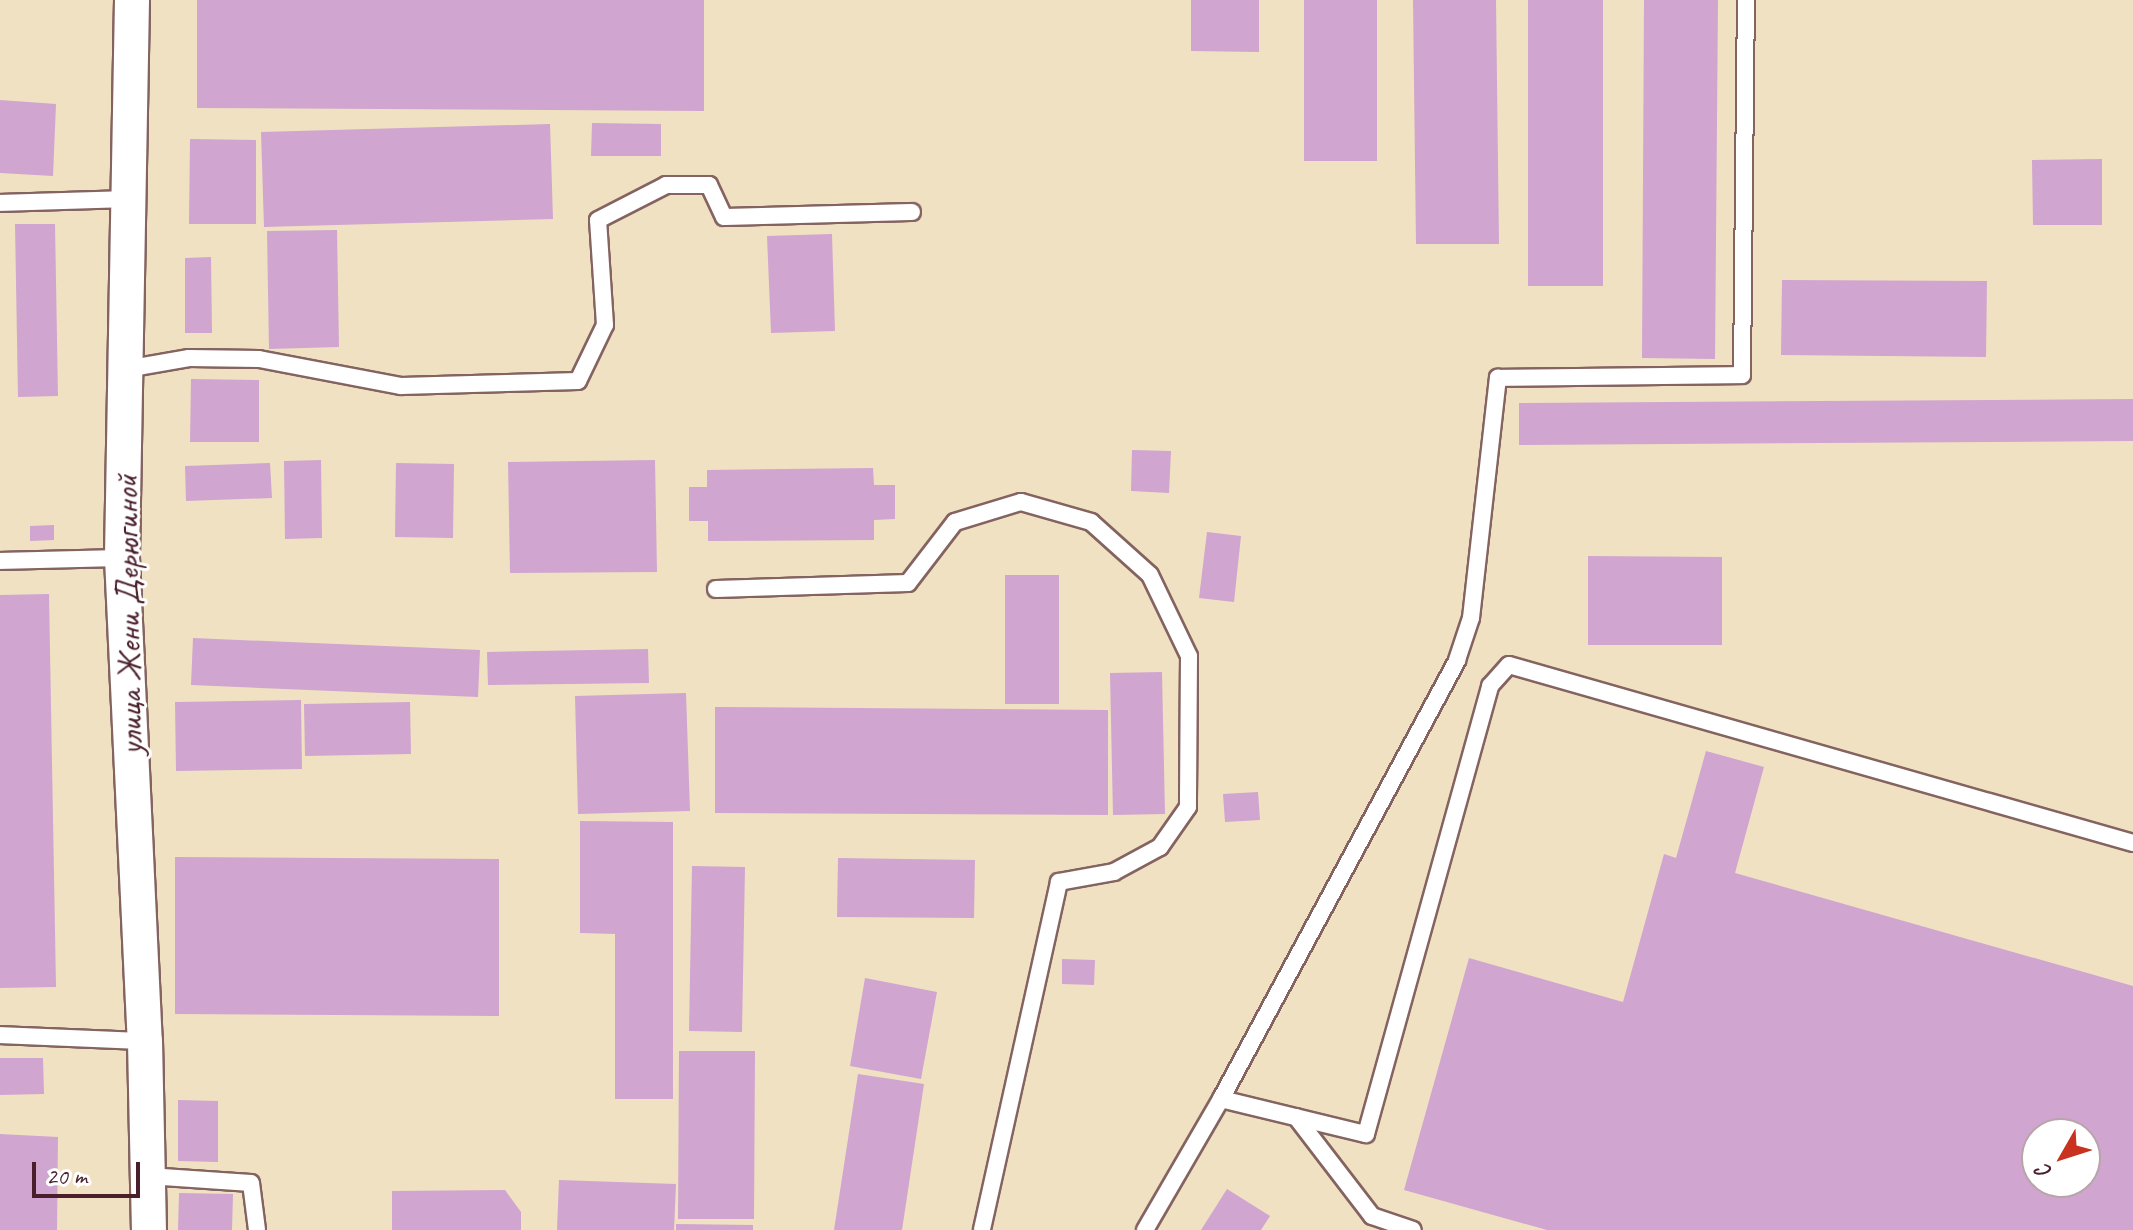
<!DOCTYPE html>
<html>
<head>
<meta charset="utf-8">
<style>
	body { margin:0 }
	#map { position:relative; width:2133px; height:1230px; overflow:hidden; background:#f0e1c3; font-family:Caveat,sans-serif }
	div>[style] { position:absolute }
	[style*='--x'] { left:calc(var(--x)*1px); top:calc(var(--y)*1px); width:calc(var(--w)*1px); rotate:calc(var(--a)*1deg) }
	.building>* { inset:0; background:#d0a5cf }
	.roads { filter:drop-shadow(2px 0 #846360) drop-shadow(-2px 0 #846360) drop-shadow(0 2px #846360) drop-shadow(0 -2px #846360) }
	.lane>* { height:16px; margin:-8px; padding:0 8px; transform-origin:8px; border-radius:8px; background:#fff }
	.street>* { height:34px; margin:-17px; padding:0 17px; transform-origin:17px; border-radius:17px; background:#fff }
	span { translate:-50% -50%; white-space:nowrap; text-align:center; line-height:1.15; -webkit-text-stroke:6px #fff; paint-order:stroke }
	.street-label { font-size:34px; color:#4a1f2b }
	.north { position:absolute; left:2021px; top:1118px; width:80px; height:80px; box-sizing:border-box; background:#fff; border:2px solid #b7a5aa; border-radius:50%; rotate:231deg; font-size:22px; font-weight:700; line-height:32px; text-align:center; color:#4a1f2b }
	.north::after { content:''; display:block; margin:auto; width:28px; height:36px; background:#c8321e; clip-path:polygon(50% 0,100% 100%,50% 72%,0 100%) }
	.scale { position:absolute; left:32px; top:1162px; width:108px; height:36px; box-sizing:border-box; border:4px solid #4a1f2b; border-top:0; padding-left:10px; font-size:24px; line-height:28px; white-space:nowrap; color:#4a1f2b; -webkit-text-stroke:6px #fff; paint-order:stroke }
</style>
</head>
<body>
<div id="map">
	<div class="building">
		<div style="clip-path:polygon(197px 0,704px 0,704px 111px,197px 108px)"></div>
		<div style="clip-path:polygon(1191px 0,1259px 0,1259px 52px,1191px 51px)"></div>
		<div style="clip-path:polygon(1304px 0,1377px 0,1377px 161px,1304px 161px)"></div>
		<div style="clip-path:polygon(1413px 0,1496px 0,1499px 244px,1416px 244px)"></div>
		<div style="clip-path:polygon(1528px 0,1603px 0,1603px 286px,1528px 286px)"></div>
		<div style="clip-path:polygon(1644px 0,1718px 0,1715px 359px,1642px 358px)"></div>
		<div style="clip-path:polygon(0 100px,56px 104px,53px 176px,0 173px)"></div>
		<div style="clip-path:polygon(592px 123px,661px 124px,661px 156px,591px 156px)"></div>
		<div style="clip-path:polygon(550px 124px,553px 219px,264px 227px,261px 132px)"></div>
		<div style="clip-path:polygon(190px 139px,256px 140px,256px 224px,189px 224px)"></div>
		<div style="clip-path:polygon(2102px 159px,2102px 225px,2033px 225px,2032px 160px)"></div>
		<div style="clip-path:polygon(15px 224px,55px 224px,58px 396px,18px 397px)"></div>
		<div style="clip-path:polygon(337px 230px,339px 347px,269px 349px,267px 231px)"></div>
		<div style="clip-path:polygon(832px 234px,835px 331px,771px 333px,767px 236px)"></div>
		<div style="clip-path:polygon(211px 257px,212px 333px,185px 333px,185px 258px)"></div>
		<div style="clip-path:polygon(1782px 280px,1987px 281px,1986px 357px,1781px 355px)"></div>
		<div style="clip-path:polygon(191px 379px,259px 380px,259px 442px,190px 442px)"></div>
		<div style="clip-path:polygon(2133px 399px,2133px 441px,1519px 445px,1519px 403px)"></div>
		<div style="clip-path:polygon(1132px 450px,1171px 451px,1169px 493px,1131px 491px)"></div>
		<div style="clip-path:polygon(321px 460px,322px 538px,285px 539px,284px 461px)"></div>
		<div style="clip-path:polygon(655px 460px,657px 572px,510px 573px,508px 462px)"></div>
		<div style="clip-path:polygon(270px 463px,272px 498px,186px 501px,185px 466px)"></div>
		<div style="clip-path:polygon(396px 463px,454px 464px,453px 538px,395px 537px)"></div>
		<div style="clip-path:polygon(873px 468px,874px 485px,895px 485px,895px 519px,874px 520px,874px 540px,708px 541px,708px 521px,689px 521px,689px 487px,707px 487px,707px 470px)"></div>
		<div style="clip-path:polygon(54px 525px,54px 540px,30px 541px,30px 526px)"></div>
		<div style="clip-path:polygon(1207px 532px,1241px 536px,1234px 602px,1199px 598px)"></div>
		<div style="clip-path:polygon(1588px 556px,1722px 557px,1722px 645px,1588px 645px)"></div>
		<div style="clip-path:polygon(1005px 575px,1059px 575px,1059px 704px,1005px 704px)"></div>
		<div style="clip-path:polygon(49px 594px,56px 987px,0 988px,0 595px)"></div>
		<div style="clip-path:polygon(193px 638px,480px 650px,478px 697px,191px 685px)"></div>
		<div style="clip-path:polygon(648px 649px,649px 683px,488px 685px,487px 652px)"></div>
		<div style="clip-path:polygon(1162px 672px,1165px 814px,1113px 815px,1110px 673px)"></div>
		<div style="clip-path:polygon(686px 693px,690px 811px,578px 814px,575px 696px)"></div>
		<div style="clip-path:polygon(301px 700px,302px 769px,176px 771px,175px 702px)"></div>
		<div style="clip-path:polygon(410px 702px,411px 754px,305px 756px,304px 704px)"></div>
		<div style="clip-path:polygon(715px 707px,1108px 710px,1108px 815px,715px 813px)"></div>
		<div style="clip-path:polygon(evenodd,1706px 751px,1764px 767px,1735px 873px,2133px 986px,2133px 1230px,1547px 1230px,1404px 1190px,1469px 958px,1623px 1002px,1664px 854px,1676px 858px,1706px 751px,2037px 1134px,2085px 1134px,2085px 1182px,2037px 1182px,2037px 1134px)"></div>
		<div style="clip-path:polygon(1258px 792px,1260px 820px,1225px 822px,1223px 794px)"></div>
		<div style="clip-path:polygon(580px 821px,673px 822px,673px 1099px,615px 1099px,615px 934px,580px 933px)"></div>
		<div style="clip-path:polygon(175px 857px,499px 859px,499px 1016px,175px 1014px)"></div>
		<div style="clip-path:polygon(838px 858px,975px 860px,974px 918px,837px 917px)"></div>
		<div style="clip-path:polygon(692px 866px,745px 867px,742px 1032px,689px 1031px)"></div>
		<div style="clip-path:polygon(1062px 959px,1095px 960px,1094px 985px,1062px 984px)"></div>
		<div style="clip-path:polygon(865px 978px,937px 992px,921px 1079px,850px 1066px)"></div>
		<div style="clip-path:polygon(679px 1051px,755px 1051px,754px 1219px,678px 1219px)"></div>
		<div style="clip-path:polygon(0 1058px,43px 1058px,44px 1094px,0 1095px)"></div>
		<div style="clip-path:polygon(858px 1074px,924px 1084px,902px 1230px,834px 1230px)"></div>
		<div style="clip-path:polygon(178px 1100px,218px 1101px,218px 1162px,178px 1161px)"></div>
		<div style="clip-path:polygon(0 1134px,58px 1137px,57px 1230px,0 1230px)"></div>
		<div style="clip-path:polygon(559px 1180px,676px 1184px,674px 1230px,557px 1230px)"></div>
		<div style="clip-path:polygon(1227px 1189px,1270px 1216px,1261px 1230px,1201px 1230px)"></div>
		<div style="clip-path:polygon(505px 1190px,521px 1212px,521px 1230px,392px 1230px,392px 1191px)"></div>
		<div style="clip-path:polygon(179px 1193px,233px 1194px,232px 1230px,178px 1230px)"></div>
		<div style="clip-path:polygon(676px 1224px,753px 1225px,753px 1230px,676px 1230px)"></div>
	</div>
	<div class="roads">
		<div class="lane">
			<div style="--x:0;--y:203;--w:129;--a:-1.8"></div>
			<div style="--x:126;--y:369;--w:64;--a:-9.9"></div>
			<div style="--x:189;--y:358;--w:70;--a:0.8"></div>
			<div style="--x:259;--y:359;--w:145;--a:10.8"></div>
			<div style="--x:401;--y:386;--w:177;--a:-1.6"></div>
			<div style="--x:578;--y:381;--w:62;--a:-64.3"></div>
			<div style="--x:605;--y:325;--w:105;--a:-93.8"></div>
			<div style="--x:598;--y:220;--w:76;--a:-27.2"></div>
			<div style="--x:666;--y:185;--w:43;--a:0"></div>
			<div style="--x:709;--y:185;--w:35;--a:65"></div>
			<div style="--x:724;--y:217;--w:188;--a:-1.5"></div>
			<div style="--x:0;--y:561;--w:122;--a:-1.4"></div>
			<div style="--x:716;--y:589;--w:192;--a:-1.8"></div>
			<div style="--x:908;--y:583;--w:77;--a:-52.4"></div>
			<div style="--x:955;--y:522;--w:69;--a:-16.9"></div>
			<div style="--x:1021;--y:502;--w:73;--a:15.9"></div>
			<div style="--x:1091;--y:522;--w:79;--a:41.9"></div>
			<div style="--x:1150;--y:575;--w:90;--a:64.3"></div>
			<div style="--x:1189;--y:656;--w:151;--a:90.4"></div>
			<div style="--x:1188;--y:807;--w:49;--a:125"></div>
			<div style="--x:1160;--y:847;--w:52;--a:151.5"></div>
			<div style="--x:1114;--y:872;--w:56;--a:169.7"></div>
			<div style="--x:1059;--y:882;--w:356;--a:102.5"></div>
			<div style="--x:0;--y:1035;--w:145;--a:2.4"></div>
			<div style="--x:1221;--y:1099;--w:149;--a:13.6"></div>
			<div style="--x:1366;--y:1134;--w:465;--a:-74.5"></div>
			<div style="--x:1490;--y:686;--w:28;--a:-48"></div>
			<div style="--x:1509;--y:665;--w:649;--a:15.92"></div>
			<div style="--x:1296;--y:1117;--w:125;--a:52.5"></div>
			<div style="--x:1372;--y:1216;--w:43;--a:18.9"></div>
			<div style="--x:148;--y:1176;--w:103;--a:3.9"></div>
			<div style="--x:251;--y:1183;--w:47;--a:82.7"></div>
			<div style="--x:1145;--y:1230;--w:151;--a:-59.9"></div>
			<div style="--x:1221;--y:1099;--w:498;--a:-61.7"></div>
			<div style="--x:1457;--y:660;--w:44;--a:-71.6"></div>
			<div style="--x:1471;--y:618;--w:242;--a:-83.6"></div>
			<div style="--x:1498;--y:378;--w:244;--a:-0.7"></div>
			<div style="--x:1742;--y:375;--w:375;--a:-89.4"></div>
		</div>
		<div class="street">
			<div style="--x:132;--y:0;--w:558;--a:91.03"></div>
			<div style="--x:122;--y:558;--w:484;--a:87.3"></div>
			<div style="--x:145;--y:1041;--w:189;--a:88.8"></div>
		</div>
	</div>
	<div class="street-label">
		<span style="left:128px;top:615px;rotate:-91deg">улица Жени Дерюгиной</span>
	</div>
	<div class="north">С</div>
	<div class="scale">20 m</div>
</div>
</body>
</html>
